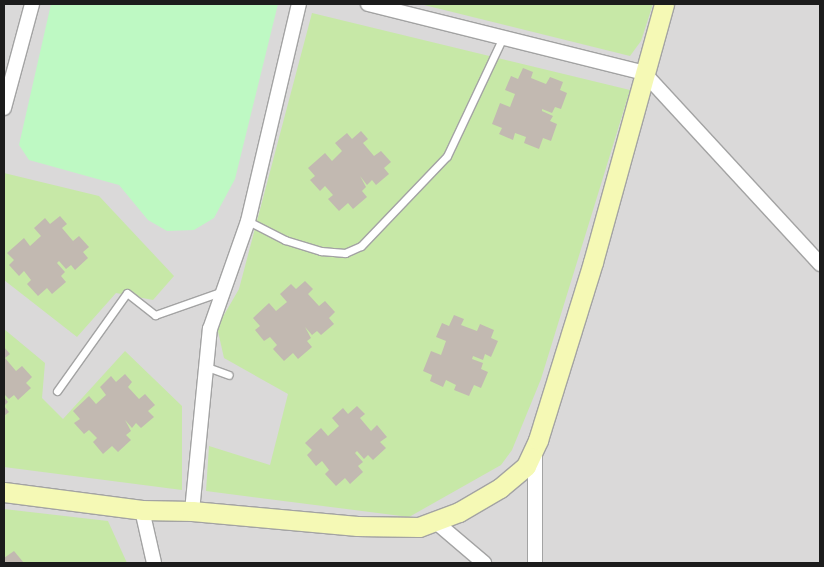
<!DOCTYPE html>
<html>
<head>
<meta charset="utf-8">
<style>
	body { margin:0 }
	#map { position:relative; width:824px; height:567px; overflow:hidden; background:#eeeae2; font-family:Mulish,sans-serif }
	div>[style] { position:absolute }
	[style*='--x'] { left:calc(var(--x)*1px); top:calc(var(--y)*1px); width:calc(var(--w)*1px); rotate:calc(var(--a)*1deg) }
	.residential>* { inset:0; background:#dad9d9 }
	.grass>* { inset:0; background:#c7e8a7 }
	.park>* { inset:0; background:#bef9c3 }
	.building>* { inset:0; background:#c2b9b1 }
	.roads { filter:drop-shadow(1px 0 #a3a3a3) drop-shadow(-1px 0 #a3a3a3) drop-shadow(0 1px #a3a3a3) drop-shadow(0 -1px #a3a3a3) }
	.lane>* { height:7px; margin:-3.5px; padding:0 3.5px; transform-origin:3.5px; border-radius:3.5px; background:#fff }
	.street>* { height:14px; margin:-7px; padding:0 7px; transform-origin:7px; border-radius:7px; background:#fff }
	.secondary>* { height:19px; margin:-9.5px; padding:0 9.5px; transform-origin:9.5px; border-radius:9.5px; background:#f5f9b5 }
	span { translate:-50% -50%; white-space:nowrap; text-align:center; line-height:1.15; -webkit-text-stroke:5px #fff; paint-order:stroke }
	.frame { position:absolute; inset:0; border:5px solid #1c1c1c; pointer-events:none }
</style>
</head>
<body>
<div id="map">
	<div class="residential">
		<div style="clip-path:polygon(4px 4px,820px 4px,820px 563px,4px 563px)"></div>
	</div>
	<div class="grass">
		<div style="clip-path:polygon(420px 4px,653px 4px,641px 41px,630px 56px)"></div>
		<div style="clip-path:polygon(312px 13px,630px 90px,541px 379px,512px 450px,501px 465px,409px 517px,206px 491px,209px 446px,270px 465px,288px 394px,224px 358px,217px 327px,239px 289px)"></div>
		<div style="clip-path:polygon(4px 173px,99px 196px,174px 276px,153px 300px,116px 293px,77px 337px,4px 280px)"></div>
		<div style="clip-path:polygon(4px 329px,45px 363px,42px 398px,63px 419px,125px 351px,182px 406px,182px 490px,4px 467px)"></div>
		<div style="clip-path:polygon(4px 509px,108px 521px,127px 563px,4px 563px)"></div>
	</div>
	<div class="park">
		<div style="clip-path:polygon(51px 4px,278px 4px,235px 179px,214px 218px,194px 230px,167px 231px,148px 220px,119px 185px,29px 160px,19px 145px)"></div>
	</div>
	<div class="building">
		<div style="clip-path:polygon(523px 68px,533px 72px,531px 78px,546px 84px,550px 77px,563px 82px,560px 90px,567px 93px,561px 109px,555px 107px,552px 113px,542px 109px,542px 111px,553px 116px,550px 121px,557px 124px,551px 141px,543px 138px,539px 149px,524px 143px,526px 137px,515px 133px,513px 140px,499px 134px,502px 128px,492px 124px,500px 103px,510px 107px,515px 94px,505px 90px,511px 76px,518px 79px)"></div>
		<div style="clip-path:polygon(361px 131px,368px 139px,363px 143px,374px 156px,381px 151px,391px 162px,384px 168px,389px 174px,376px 185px,372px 180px,367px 185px,360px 176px,366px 187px,362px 191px,367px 197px,353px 209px,348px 203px,339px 211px,328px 199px,333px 195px,325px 186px,320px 191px,310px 180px,315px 176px,308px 168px,325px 153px,332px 161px,342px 151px,335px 143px,347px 133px,352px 139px)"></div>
		<div style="clip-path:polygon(60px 216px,67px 224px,62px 228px,73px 241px,79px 236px,89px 247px,83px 252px,88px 258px,75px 270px,71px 265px,66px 269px,59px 261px,57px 263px,65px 272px,61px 276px,66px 282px,52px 294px,47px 288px,38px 296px,27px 284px,31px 280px,24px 271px,19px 276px,9px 265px,14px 260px,7px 253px,24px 238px,30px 246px,41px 236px,34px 228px,45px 218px,50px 224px)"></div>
		<div style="clip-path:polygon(305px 281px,313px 289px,308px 294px,319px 306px,325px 301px,335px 312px,329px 318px,334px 324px,321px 335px,317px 331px,312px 335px,305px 327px,311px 338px,307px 341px,312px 347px,298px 359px,293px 353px,284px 361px,273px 349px,277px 345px,270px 337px,264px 341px,255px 330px,260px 326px,253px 318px,269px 303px,276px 311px,287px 302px,280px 294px,291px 284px,296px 289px)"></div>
		<div style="clip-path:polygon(454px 315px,464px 319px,461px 325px,477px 331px,480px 324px,494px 330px,491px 338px,498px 341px,491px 357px,485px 354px,483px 360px,473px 356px,472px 359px,483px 363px,481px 369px,488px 372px,481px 388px,474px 385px,469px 396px,454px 390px,456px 385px,446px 380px,443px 387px,430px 381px,432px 375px,423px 371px,431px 351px,441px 355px,446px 341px,436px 337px,442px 323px,449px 326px)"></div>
		<div style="clip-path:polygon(4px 347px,10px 354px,5px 358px,16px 371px,22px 366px,32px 377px,26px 383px,31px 388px,18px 400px,14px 395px,9px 399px,4px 394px)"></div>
		<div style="clip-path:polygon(125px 374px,132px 382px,128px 387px,139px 399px,145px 394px,155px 405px,148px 411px,154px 417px,141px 428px,136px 423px,132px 428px,125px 420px,131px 431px,126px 435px,131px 440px,118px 452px,112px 446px,103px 454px,93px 442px,97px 438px,89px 430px,84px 434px,74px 423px,80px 419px,73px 411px,89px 396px,96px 404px,106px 395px,100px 387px,111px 376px,116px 382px)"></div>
		<div style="clip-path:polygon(4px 397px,8px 402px,4px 406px,9px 412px,4px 416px)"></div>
		<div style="clip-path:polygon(357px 406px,365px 414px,360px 418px,371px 431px,377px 425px,387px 437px,380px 442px,386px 448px,373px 460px,368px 455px,364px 459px,357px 451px,355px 453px,363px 462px,358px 466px,363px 472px,350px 484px,345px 478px,336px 486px,325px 474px,329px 470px,322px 461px,316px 466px,307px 455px,312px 450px,305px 443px,321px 428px,328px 436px,339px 426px,332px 418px,343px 408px,348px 414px)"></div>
		<div style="clip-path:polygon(14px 551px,24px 563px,5px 563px,4px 558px)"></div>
	</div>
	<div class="roads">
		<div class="lane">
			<div style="--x:248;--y:221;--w:42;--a:27.2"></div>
			<div style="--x:285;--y:240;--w:38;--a:17"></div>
			<div style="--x:321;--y:251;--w:24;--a:5"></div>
			<div style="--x:345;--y:253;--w:17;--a:-24"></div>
			<div style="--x:361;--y:246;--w:124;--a:-46.3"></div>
			<div style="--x:447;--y:156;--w:132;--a:-64.8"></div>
			<div style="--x:207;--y:367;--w:23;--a:20"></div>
			<div style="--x:57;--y:391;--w:120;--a:-54.5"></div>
			<div style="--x:127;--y:293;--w:36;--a:38"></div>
			<div style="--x:155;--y:315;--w:72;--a:-19.4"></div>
		</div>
		<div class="street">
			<div style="--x:368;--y:4;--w:284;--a:14"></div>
			<div style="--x:644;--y:73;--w:260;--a:47.3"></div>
			<div style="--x:4;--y:108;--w:108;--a:-74.9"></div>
			<div style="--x:535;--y:450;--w:113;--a:90"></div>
			<div style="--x:142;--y:510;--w:54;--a:77.2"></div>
			<div style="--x:192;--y:511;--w:183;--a:-84.4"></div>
			<div style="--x:210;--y:329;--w:114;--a:-70.6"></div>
			<div style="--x:248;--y:221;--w:223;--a:-76.8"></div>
			<div style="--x:437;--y:523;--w:62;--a:40.4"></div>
		</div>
		<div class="secondary">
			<div style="--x:4;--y:492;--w:139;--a:7.4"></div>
			<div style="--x:142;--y:510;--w:50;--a:1.1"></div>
			<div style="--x:192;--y:511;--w:166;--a:5.2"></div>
			<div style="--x:357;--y:526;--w:62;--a:0.9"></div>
			<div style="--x:419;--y:527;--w:43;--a:-20.6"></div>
			<div style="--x:459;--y:512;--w:48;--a:-30.3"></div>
			<div style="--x:500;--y:488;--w:34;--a:-40"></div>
			<div style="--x:526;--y:466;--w:29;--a:-65"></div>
			<div style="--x:538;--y:440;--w:186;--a:-72.8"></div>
			<div style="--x:593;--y:262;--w:268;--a:-74.6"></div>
		</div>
	</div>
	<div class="frame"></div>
</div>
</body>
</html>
